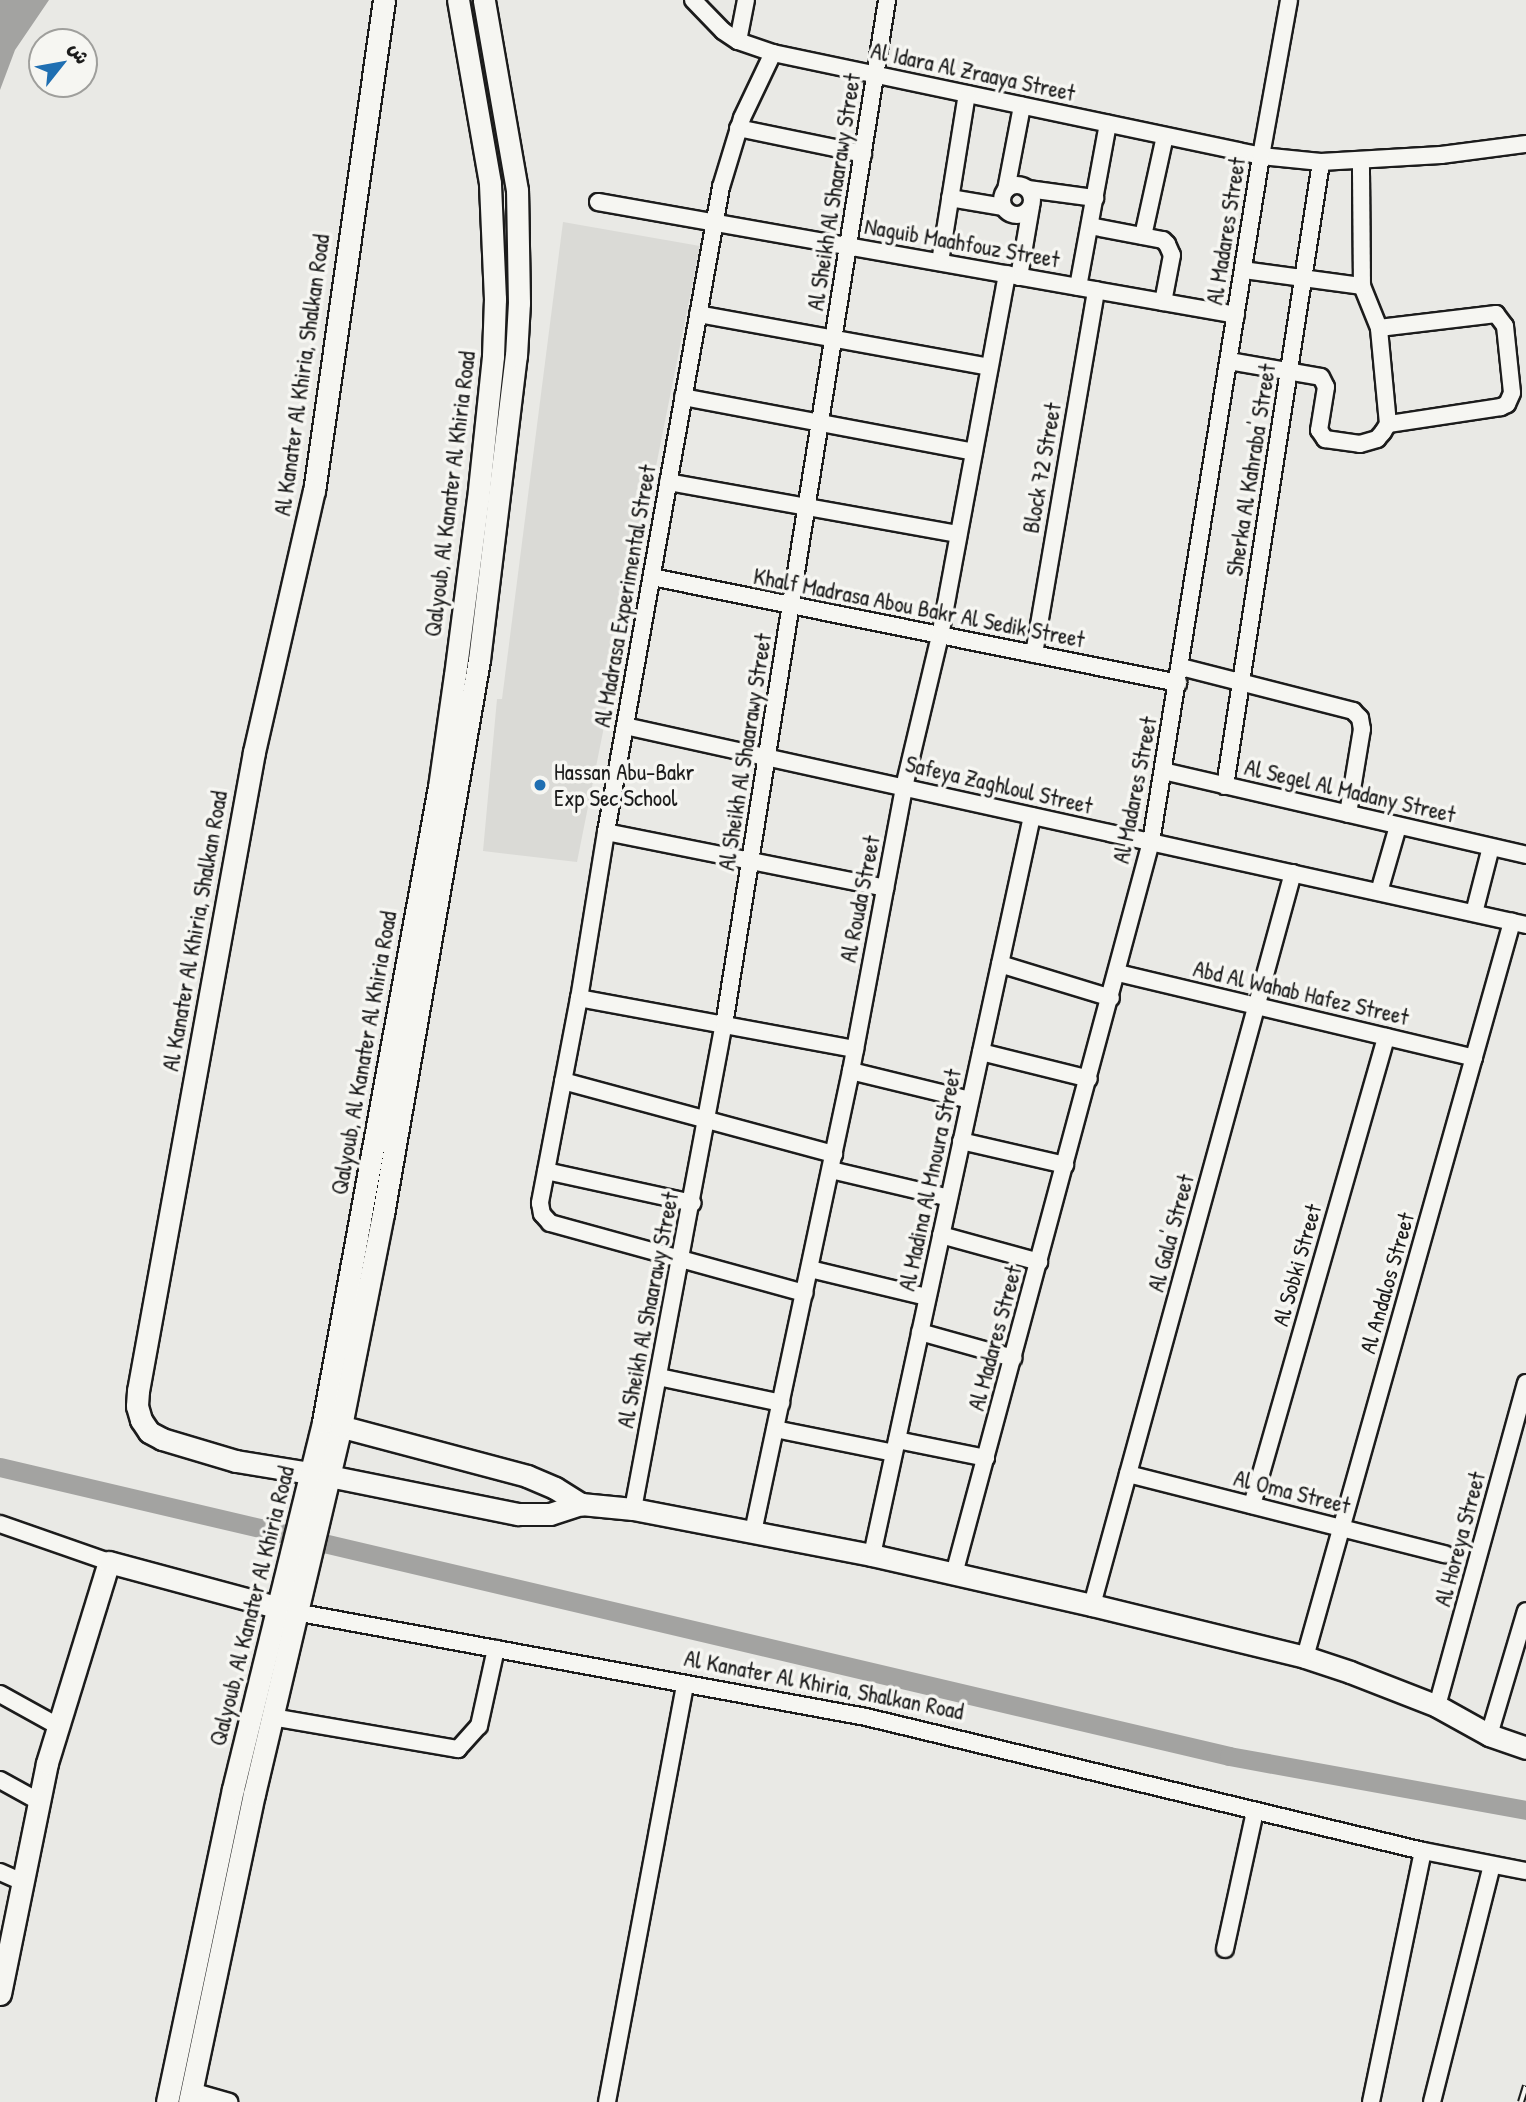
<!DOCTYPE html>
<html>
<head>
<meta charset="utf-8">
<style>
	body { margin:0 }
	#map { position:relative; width:1526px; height:2102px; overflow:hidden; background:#e9e9e5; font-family:"Patrick Hand","Playpen Sans Arabic",sans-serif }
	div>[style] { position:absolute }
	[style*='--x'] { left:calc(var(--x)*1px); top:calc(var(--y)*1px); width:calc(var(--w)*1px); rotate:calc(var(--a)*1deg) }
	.built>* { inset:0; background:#dadad6 }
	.water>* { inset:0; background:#a3a3a1 }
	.canal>* { height:19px; margin:-9.5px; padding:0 9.5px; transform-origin:9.5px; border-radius:9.5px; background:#a3a3a1 }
	.roads { filter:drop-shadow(2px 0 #1c1c1c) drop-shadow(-2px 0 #1c1c1c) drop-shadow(0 2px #1c1c1c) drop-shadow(0 -2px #1c1c1c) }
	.street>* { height:16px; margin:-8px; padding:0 8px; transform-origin:8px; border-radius:8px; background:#f6f6f2 }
	.street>.ring { margin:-8px; padding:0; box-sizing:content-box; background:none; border:16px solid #f6f6f2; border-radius:50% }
	.secondary>* { height:21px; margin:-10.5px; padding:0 10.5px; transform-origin:10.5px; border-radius:10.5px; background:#f6f6f2 }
	.rail>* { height:8px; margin-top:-4px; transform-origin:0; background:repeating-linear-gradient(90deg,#f6f6f2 0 16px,#1c1c1c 0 32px); box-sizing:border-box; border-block:2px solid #1c1c1c }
	.dots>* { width:19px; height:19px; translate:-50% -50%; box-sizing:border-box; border:4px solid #f6f6f2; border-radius:50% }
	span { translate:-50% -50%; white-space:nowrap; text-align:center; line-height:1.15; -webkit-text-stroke:7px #f6f6f2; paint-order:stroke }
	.street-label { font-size:23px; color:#1c1c1c }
	.poi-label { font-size:23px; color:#1c1c1c }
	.left { translate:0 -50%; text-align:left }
	.north { position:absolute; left:28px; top:28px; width:70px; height:70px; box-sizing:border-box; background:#f6f6f2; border:2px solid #9f9f9c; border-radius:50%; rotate:59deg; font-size:19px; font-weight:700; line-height:28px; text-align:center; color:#1c1c1c }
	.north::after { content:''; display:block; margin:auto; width:24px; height:32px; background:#1f6fb2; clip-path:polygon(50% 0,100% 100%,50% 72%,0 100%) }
</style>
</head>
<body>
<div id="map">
	<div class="built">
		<div style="clip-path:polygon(563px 222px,700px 246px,577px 862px,483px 851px,497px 699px,502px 699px)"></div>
	</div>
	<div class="water">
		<div style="clip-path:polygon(0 0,49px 0,15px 50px,0 90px)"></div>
	</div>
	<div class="canal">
		<div style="--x:0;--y:1467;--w:1263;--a:13.23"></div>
		<div style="--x:1229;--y:1756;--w:302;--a:10.3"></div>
	</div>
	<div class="roads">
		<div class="street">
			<div style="--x:693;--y:0;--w:43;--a:45.9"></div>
			<div style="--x:723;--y:31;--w:18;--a:34"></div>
			<div style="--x:738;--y:41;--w:37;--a:19"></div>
			<div style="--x:773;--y:53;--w:499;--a:11.9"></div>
			<div style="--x:1261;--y:156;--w:60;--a:5.7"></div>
			<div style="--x:1321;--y:162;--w:120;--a:-3.3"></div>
			<div style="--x:1441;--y:155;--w:86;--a:-7.4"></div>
			<div style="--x:738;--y:41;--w:42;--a:-79"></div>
			<div style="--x:773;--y:53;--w:72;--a:115.5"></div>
			<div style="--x:742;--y:118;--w:72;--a:106.9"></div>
			<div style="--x:721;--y:187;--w:655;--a:100.11"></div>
			<div style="--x:606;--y:832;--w:168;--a:99.2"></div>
			<div style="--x:579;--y:998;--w:209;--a:100.8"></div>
			<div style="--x:540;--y:1203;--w:11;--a:80"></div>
			<div style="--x:542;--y:1214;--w:12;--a:48"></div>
			<div style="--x:550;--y:1223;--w:264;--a:15.4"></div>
			<div style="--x:738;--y:128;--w:128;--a:11.7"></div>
			<div class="ring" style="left:1002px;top:185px;width:14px;height:14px"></div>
			<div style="--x:1028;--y:189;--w:68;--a:7.7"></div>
			<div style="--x:1006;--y:190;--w:86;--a:-79.2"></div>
			<div style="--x:950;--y:198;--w:54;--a:9.6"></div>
			<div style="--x:598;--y:202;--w:648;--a:10.04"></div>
			<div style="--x:1090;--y:226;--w:74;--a:10.9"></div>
			<div style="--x:1163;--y:240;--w:6;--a:45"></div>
			<div style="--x:1167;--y:244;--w:12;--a:66"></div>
			<div style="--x:1172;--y:255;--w:48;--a:100.8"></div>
			<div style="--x:1143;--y:236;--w:102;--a:-77.6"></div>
			<div style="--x:940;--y:262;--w:170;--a:-80.9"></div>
			<div style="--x:1243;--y:270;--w:120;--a:7.7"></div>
			<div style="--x:1019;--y:277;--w:71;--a:-80.3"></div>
			<div style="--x:1078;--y:287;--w:166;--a:-79.6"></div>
			<div style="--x:698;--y:314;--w:296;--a:10.3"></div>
			<div style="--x:1379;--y:328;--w:118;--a:-6.8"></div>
			<div style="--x:1496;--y:314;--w:15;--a:53"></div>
			<div style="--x:1505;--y:326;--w:67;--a:84"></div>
			<div style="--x:1512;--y:393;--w:12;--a:114"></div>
			<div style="--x:1507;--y:404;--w:7;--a:153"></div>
			<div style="--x:1501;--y:407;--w:114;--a:171.4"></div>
			<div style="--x:1229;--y:361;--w:93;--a:9.9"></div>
			<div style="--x:1321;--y:377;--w:11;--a:63"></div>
			<div style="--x:1326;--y:387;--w:44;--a:99.2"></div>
			<div style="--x:1319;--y:430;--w:11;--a:56"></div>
			<div style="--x:1325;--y:439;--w:35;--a:8"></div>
			<div style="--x:1360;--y:444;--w:18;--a:-16"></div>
			<div style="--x:1377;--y:439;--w:9;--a:-49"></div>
			<div style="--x:1383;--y:432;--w:9;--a:-58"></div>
			<div style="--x:1388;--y:424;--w:96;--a:-95.4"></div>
			<div style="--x:1379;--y:328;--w:45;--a:-112"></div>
			<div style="--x:1362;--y:286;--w:126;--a:-90.5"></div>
			<div style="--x:683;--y:397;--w:296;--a:10.7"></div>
			<div style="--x:668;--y:482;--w:295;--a:10.2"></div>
			<div style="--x:652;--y:577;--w:537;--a:11.39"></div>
			<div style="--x:1034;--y:654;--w:369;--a:-80.3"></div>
			<div style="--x:1181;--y:667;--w:178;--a:14.3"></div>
			<div style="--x:1353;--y:711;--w:10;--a:45"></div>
			<div style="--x:1360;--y:718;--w:11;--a:80"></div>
			<div style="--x:1362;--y:729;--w:86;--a:99.4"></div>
			<div style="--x:625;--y:726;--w:923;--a:12.45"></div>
			<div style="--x:1163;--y:771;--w:373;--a:13"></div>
			<div style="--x:1225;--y:786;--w:631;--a:-81.25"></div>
			<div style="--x:606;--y:832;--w:285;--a:11.3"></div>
			<div style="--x:1379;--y:892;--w:69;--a:-73.9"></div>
			<div style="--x:1474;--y:913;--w:68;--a:-75.6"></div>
			<div style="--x:1000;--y:964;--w:116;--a:17"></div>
			<div style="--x:1118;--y:973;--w:366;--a:13.4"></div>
			<div style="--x:579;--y:998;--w:281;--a:10.5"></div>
			<div style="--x:981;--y:1052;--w:111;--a:14"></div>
			<div style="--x:851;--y:1071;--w:122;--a:13.7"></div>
			<div style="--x:563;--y:1081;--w:281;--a:15.1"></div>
			<div style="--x:961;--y:1141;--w:107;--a:13"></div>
			<div style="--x:831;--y:1170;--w:121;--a:13.3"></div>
			<div style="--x:546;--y:1171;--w:150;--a:12.3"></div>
			<div style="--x:941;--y:1235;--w:102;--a:15.4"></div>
			<div style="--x:810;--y:1269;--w:120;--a:13.5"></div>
			<div style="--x:920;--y:1332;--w:97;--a:15.6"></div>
			<div style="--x:659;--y:1377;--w:125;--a:12"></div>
			<div style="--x:775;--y:1429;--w:121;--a:11.4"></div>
			<div style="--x:897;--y:1440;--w:91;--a:11.4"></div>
			<div style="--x:1128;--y:1474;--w:327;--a:14.2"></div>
			<div style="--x:1252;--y:1505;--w:487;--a:-74"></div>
			<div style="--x:633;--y:1509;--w:492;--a:-79.4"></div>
			<div style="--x:724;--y:1025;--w:1038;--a:-80.96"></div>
			<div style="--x:0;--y:1524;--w:115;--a:19.2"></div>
			<div style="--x:753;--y:1532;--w:471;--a:-78"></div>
			<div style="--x:851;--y:1071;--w:289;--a:-79.4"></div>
			<div style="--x:904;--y:787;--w:155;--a:-76.6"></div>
			<div style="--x:940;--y:636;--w:368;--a:-79.5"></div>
			<div style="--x:872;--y:1555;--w:756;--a:-77.78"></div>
			<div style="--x:954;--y:1574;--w:758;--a:-74.94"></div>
			<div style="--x:1151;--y:842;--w:695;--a:-80.89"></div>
			<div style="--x:1261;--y:156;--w:158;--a:-79.8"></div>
			<div style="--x:1092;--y:1605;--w:759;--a:-74.65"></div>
			<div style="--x:295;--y:1612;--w:581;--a:10.42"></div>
			<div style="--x:866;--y:1717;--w:573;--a:13.53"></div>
			<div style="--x:1423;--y:1851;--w:105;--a:11"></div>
			<div style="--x:1305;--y:1657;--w:764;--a:-74.27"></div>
			<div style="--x:0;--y:1694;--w:66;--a:28.9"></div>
			<div style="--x:1437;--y:1706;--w:335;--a:-74.6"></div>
			<div style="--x:272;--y:1717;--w:189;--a:9.8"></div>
			<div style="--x:458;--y:1749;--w:31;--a:-48"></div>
			<div style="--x:479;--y:1726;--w:79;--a:-77.6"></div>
			<div style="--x:1489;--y:1735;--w:129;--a:-73.4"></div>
			<div style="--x:0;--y:1780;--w:43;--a:28.9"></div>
			<div style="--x:0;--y:1872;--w:24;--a:24"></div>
			<div style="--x:1225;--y:1949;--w:141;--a:-77.7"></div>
			<div style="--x:191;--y:2091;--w:40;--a:16"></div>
			<div style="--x:607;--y:2102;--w:425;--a:-79.4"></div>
			<div style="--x:1371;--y:2102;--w:256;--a:-78.3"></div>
			<div style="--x:1432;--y:2102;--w:244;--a:-75.8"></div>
		</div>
		<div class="secondary">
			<div style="--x:384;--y:0;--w:495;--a:98.1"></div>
			<div style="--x:314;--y:490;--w:269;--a:102.9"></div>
			<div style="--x:254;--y:752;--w:649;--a:100.29"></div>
			<div style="--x:138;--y:1391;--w:15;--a:94"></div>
			<div style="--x:137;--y:1406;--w:15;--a:74"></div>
			<div style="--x:141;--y:1420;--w:14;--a:56"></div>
			<div style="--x:149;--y:1432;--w:15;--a:28"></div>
			<div style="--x:162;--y:1439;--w:77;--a:16.6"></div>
			<div style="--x:236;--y:1461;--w:94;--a:9.2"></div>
			<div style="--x:329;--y:1476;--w:193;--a:11.4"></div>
			<div style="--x:518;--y:1514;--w:32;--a:0"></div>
			<div style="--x:550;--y:1514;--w:33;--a:-18"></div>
			<div style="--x:581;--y:1504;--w:52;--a:5.5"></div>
			<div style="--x:633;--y:1509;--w:243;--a:10.9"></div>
			<div style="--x:872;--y:1555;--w:226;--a:12.8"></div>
			<div style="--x:1092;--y:1605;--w:219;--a:13.7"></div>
			<div style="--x:1305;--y:1657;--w:47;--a:18.4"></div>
			<div style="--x:1350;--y:1672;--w:93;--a:21.3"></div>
			<div style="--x:1437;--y:1706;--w:60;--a:29.1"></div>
			<div style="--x:1489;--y:1735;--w:39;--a:19"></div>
			<div style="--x:328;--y:1423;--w:206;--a:14.9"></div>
			<div style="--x:527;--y:1476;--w:30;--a:23"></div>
			<div style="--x:555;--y:1488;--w:31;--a:32"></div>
			<div style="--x:0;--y:1994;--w:236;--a:-78.5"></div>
			<div style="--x:47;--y:1763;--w:210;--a:-72.9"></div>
			<div style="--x:109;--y:1562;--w:188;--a:15.1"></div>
			<div style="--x:167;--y:2102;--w:320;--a:-78.1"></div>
			<div style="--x:233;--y:1789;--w:378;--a:-76.2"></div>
			<div style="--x:323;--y:1422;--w:646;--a:-79.65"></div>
			<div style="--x:439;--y:787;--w:113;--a:-81.9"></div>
			<div style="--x:455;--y:675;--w:177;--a:-82.6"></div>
			<div style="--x:478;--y:499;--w:144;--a:-84"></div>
			<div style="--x:493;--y:356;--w:57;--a:-88"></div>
			<div style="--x:495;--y:299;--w:116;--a:-92.5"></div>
			<div style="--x:490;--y:183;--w:186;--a:-99.9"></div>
			<div style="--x:189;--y:2102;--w:315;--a:-78.1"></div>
			<div style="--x:254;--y:1794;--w:378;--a:-76.7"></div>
			<div style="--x:341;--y:1426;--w:216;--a:-78.8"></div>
			<div style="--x:383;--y:1214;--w:562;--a:-80.17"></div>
			<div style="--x:479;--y:660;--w:306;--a:-83.1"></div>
			<div style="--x:516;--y:356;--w:53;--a:-86.8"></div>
			<div style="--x:519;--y:303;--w:113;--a:-91"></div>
			<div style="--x:517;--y:190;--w:193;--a:-99.9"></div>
		</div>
	</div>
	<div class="rail">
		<div style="--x:1521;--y:2102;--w:17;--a:-73"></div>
	</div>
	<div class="dots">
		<div style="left:540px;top:785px;background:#1f6fb2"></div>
	</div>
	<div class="street-label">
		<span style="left:973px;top:72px;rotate:12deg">Al Idara Al Zraaya Street</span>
		<span style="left:834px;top:192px;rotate:-81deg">Al Sheikh Al Shaarawy Street</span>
		<span style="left:1226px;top:231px;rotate:-81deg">Al Madares Street</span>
		<span style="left:962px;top:243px;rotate:10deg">Naguib Maahfouz Street</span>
		<span style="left:302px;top:375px;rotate:-82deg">Al Kanater Al Khiria, Shalkan Road</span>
		<span style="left:1042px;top:468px;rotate:-80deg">Block 72 Street</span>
		<span style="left:1251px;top:470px;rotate:-81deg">Sherka Al Kahraba' Street</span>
		<span style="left:450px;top:494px;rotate:-83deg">Qalyoub, Al Kanater Al Khiria Road</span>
		<span style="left:625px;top:596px;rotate:-80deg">Al Madrasa Experimental Street</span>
		<span style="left:919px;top:608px;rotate:11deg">Khalf Madrasa Abou Bakr Al Sedik Street</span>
		<span style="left:745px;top:752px;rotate:-81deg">Al Sheikh Al Shaarawy Street</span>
		<span style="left:999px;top:785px;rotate:13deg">Safeya Zaghloul Street</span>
		<span style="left:1135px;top:790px;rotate:-79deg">Al Madares Street</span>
		<span style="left:1350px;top:791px;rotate:13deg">Al Segel Al Madany Street</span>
		<span style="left:860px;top:899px;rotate:-79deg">Al Rouda Street</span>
		<span style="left:195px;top:931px;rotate:-80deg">Al Kanater Al Khiria, Shalkan Road</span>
		<span style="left:1301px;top:993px;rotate:13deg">Abd Al Wahab Hafez Street</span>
		<span style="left:364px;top:1053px;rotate:-80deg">Qalyoub, Al Kanater Al Khiria Road</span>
		<span style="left:930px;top:1180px;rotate:-78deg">Al Madina Al Mnoura Street</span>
		<span style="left:1171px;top:1233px;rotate:-75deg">Al Gala' Street</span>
		<span style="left:1297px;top:1265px;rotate:-74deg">Al Sobki Street</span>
		<span style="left:1387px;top:1283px;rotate:-74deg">Al Andalos Street</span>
		<span style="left:648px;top:1310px;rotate:-79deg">Al Sheikh Al Shaarawy Street</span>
		<span style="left:995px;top:1338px;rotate:-75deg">Al Madares Street</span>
		<span style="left:1292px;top:1492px;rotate:14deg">Al Oma Street</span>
		<span style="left:1460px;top:1539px;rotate:-75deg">Al Horeya Street</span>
		<span style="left:252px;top:1606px;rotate:-76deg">Qalyoub, Al Kanater Al Khiria Road</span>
		<span style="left:824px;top:1685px;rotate:11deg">Al Kanater Al Khiria, Shalkan Road</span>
	</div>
	<div class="poi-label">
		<span class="left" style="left:554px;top:785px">Hassan Abu-Bakr<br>Exp Sec School</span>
	</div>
	<div class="north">ش</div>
</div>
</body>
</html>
